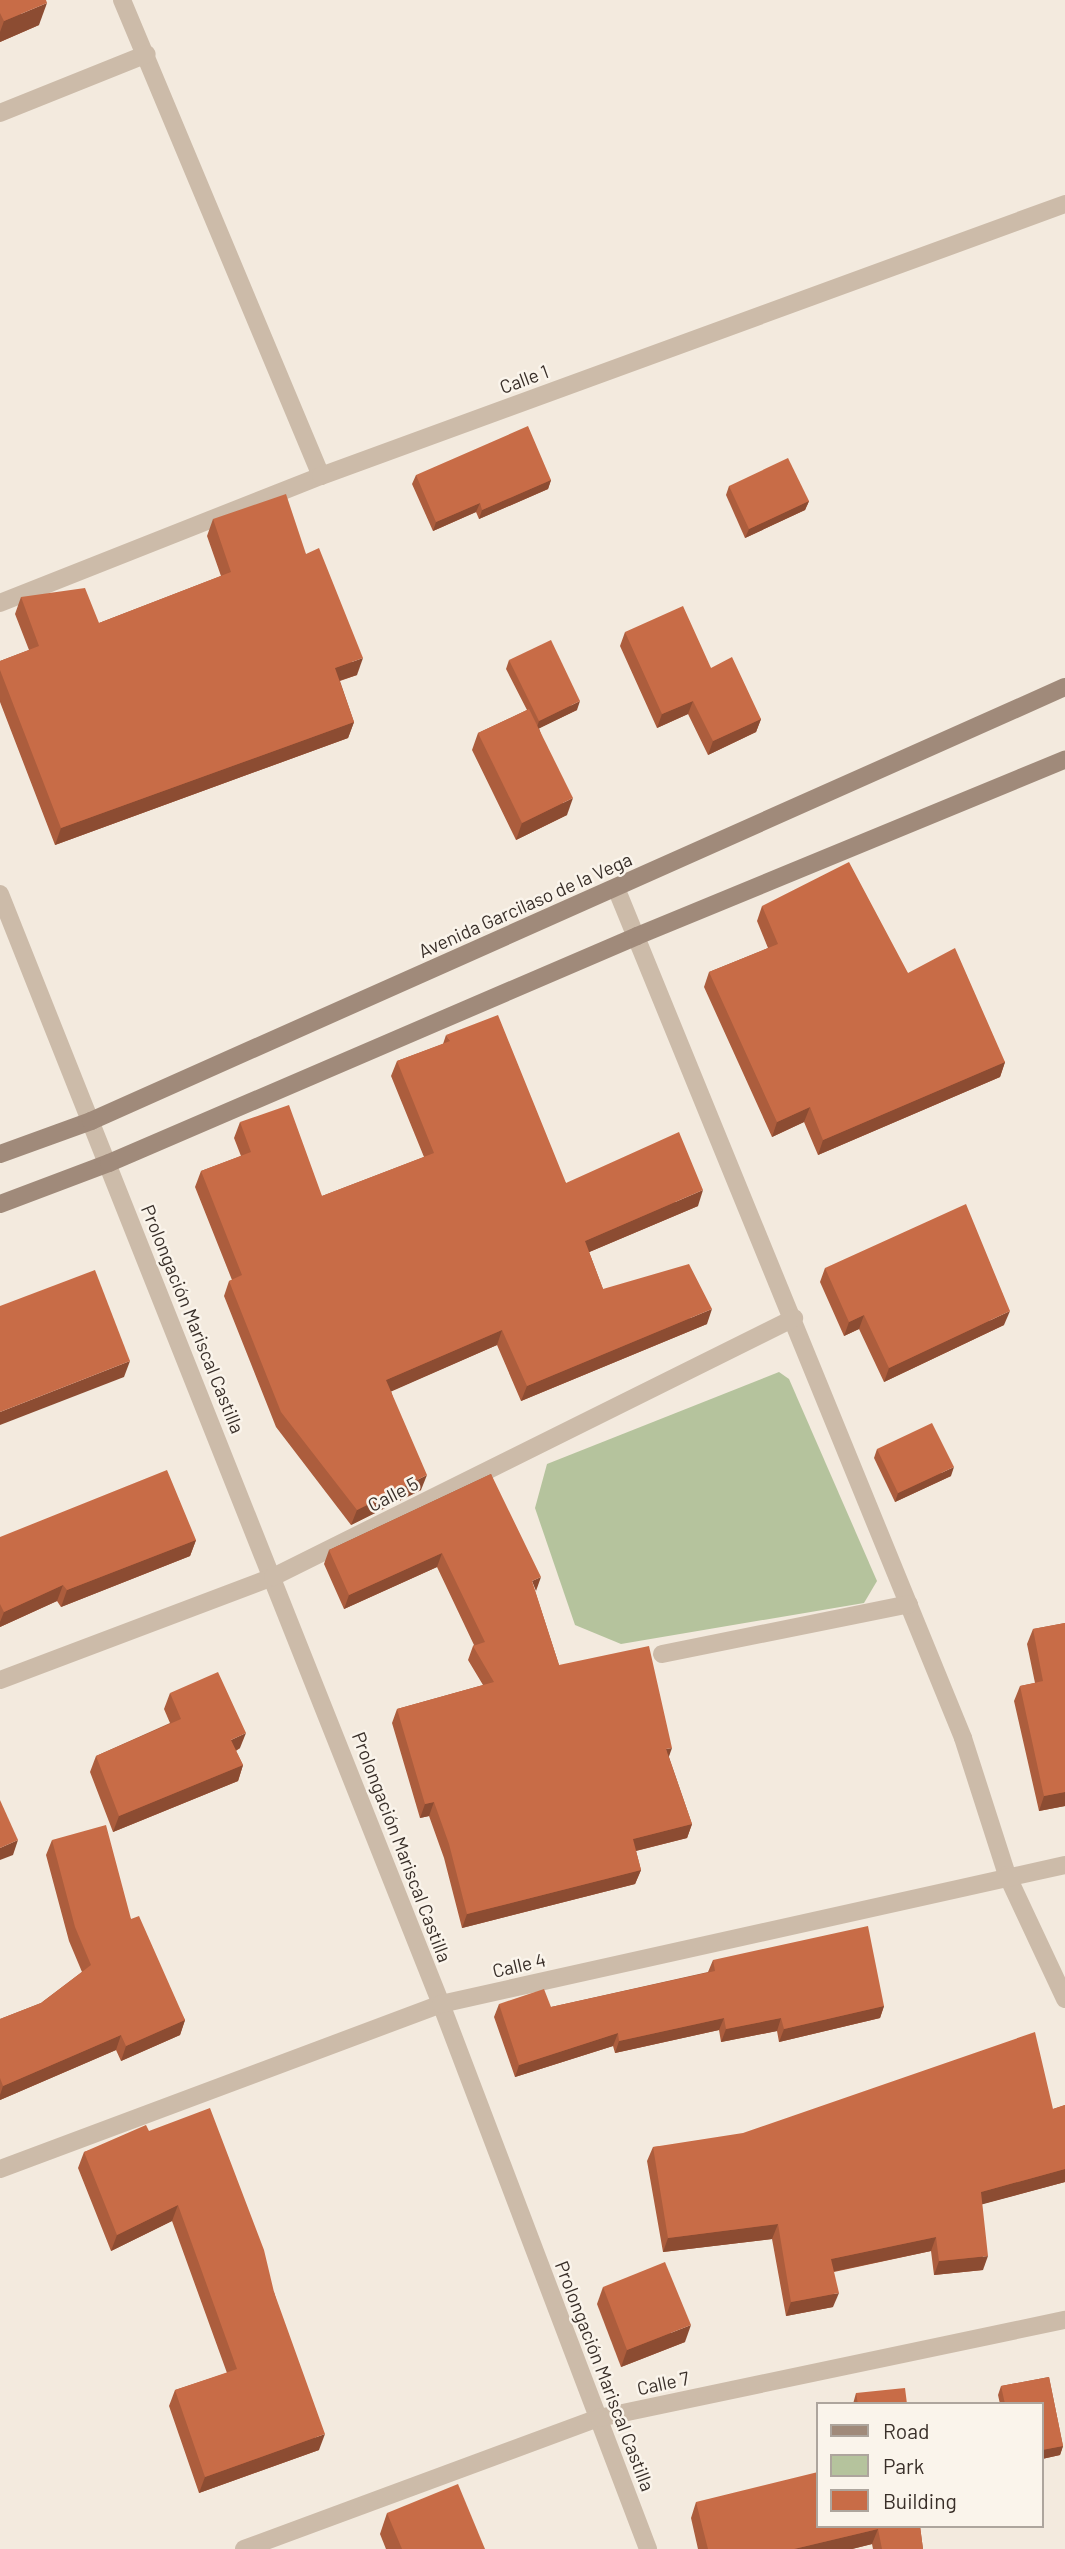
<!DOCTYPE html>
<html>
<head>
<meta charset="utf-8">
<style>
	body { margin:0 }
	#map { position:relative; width:1065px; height:2549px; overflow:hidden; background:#f3eade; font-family:Barlow,sans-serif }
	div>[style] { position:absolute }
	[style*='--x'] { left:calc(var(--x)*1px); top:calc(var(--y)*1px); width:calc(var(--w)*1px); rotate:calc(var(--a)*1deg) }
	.green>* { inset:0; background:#b5c39d }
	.street>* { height:18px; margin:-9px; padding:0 9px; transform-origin:9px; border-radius:9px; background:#ccbba9 }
	.secondary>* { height:18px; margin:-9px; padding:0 9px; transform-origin:9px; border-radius:9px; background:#a08a7a }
	.wall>* { inset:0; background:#ac5d3d }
	.shaded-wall>* { inset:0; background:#8c4c32 }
	.building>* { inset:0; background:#c86c47 }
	span { translate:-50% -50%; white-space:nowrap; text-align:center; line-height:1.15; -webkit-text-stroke:5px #faf4eb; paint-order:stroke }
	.street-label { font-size:19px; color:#392f29 }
	.legend { position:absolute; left:816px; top:2402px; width:228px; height:126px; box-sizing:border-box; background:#faf4eb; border:2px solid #ada59d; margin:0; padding:9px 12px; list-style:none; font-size:21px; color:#392f29 }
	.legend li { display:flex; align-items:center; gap:14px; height:35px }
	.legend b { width:35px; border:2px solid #ada59d }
</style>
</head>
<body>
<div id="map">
	<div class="green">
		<div style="clip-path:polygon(779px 1372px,789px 1379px,877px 1581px,864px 1603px,621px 1644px,575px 1625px,535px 1508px,547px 1464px)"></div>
	</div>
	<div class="street">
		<div style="--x:122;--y:0;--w:516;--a:67.31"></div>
		<div style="--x:0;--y:113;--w:158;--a:-21.9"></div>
		<div style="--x:0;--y:603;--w:345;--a:-21.6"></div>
		<div style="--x:321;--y:476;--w:792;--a:-20.08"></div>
		<div style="--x:616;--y:888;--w:918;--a:67.79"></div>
		<div style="--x:963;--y:1738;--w:144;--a:72.2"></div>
		<div style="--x:1007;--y:1875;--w:137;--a:64.9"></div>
		<div style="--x:0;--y:894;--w:1194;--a:68.33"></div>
		<div style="--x:441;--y:2004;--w:583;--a:69.2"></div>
		<div style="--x:662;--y:1654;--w:252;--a:-11.4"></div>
		<div style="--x:0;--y:1680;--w:292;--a:-20.7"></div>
		<div style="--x:273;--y:1577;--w:582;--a:-26.43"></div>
		<div style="--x:0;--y:2169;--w:471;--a:-20.5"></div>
		<div style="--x:441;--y:2004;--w:639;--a:-12.56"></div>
		<div style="--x:244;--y:2549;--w:378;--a:-20.3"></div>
		<div style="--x:599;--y:2418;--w:476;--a:-11.9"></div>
	</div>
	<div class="secondary">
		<div style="--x:0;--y:1154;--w:97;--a:-19.9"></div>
		<div style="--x:91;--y:1121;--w:1066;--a:-24.02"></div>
		<div style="--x:0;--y:1204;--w:116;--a:-20.6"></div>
		<div style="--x:109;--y:1163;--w:575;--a:-23.26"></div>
		<div style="--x:637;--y:936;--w:463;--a:-22.4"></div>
	</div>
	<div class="wall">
		<div style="clip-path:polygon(0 0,39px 25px,0 42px)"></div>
		<div style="clip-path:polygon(416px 475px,551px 480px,548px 489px,479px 519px,476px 512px,433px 531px,412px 484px)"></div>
		<div style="clip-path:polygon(729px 486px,809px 501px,805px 510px,745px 538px,726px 495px)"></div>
		<div style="clip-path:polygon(213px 519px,306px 554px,357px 675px,340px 681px,354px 722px,348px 738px,55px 845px,0 702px,0 661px,29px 650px,15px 614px,21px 597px,99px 623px,221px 576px,207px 536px)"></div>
		<div style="clip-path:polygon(625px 632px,711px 668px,761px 719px,756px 732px,708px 755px,688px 714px,657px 728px,620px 646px)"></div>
		<div style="clip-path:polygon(509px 660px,577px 710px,539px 728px,567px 815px,516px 840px,472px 750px,478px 733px,527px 710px,506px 669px)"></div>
		<div style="clip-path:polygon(762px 906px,908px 973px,1005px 1062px,1000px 1077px,818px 1155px,804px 1122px,772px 1137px,704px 987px,709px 972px,768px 948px,757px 921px)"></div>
		<div style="clip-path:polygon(446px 1035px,566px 1183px,698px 1206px,589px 1252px,603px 1289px,707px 1324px,521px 1401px,497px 1345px,391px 1391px,421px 1490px,351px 1525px,276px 1427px,224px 1296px,229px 1281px,232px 1280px,195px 1187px,201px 1171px,241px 1156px,234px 1138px,240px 1122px,322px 1196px,424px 1157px,391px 1076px,397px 1061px,443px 1044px)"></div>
		<div style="clip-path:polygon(825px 1268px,1004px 1325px,884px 1382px,859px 1329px,844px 1336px,820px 1282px)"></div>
		<div style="clip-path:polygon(877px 1449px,951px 1476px,895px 1502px,874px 1458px)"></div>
		<div style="clip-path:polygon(491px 1474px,535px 1591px,559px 1665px,669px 1757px,692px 1824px,687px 1838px,636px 1851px,641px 1870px,635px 1884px,462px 1928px,444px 1858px,429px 1816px,420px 1818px,392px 1723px,397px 1709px,483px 1685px,468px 1660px,473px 1646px,474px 1645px,437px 1567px,344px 1609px,324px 1564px,329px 1550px)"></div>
		<div style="clip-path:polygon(0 1537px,196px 1540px,190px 1556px,61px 1607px,57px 1601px,0 1627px)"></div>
		<div style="clip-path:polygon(1065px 1623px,1065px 1806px,1039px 1811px,1014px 1701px,1020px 1686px,1035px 1683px,1027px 1644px,1033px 1629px)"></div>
		<div style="clip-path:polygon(170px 1693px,240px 1748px,236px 1751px,243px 1765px,238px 1781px,113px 1832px,90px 1772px,96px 1756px,170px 1723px,164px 1709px)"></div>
		<div style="clip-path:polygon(52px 1840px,131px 1919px,185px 2020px,180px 2035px,121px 2061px,116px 2050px,0 2100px,0 2019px,41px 2003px,82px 1972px,69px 1941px,46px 1855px)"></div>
		<div style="clip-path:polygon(713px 1960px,884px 2006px,880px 2018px,779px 2042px,777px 2031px,721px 2042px,719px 2030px,615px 2053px,613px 2046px,515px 2077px,494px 2017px,499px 2004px,551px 2007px,708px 1972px)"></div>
		<div style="clip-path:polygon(1065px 2105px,1065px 2182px,982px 2204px,983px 2270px,934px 2275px,931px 2251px,834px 2272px,833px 2307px,786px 2316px,772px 2239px,663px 2252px,647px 2161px,653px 2147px,1053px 2109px)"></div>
		<div style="clip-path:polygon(149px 2131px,274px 2292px,319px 2450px,199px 2493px,169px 2406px,175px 2390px,227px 2373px,172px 2221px,111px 2251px,78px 2168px,84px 2152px)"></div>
		<div style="clip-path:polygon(603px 2287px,685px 2342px,621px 2367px,597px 2304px)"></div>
		<div style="clip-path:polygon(1049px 2377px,1063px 2446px,1060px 2455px,1042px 2459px,1042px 2404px,1000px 2404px,998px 2395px,1001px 2386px)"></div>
		<div style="clip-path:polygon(856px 2393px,907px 2404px,853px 2404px)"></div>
		<div style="clip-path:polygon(696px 2502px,920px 2526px,923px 2549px,873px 2549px,872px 2544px,852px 2549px,698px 2549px,691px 2518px)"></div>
		<div style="clip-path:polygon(387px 2513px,485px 2549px,386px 2549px,380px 2534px)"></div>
	</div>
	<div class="shaded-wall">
		<div style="clip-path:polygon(47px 3px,39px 25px,0 42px,0 32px,4px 21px)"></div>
		<div style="clip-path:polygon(551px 480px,548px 489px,479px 519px,482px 510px)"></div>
		<div style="clip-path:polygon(809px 501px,805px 510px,745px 538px,749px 529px)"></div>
		<div style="clip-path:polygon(480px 503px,476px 512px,433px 531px,436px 522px)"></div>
		<div style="clip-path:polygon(363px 658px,357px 675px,329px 684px,335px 668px)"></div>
		<div style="clip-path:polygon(580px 701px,577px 710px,536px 730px,539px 721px)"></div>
		<div style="clip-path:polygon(693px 701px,688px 714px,657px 728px,662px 714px)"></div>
		<div style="clip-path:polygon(761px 719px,756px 732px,708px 755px,713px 741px)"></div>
		<div style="clip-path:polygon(354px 722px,348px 738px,55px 845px,61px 828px)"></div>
		<div style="clip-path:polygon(573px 798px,567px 815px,516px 840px,522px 823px)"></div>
		<div style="clip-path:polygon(1005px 1062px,1000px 1077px,818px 1155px,823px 1140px)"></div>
		<div style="clip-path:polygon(810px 1107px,804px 1122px,772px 1137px,777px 1122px)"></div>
		<div style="clip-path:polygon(703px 1190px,698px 1206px,580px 1256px,585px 1241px)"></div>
		<div style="clip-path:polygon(712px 1309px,707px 1324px,521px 1401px,527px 1386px)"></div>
		<div style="clip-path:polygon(1010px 1311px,1004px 1325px,884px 1382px,889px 1368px)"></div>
		<div style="clip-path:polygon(864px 1315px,859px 1329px,844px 1336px,849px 1322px)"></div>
		<div style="clip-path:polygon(502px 1330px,497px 1345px,381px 1396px,386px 1380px)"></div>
		<div style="clip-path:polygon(130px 1361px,124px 1377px,0 1425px,0 1412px)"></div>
		<div style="clip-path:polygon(954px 1467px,951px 1476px,895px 1502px,898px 1493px)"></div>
		<div style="clip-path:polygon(427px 1475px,421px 1490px,351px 1525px,357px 1510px)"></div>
		<div style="clip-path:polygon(196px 1540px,190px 1556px,61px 1607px,67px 1590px)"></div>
		<div style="clip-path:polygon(442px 1553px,437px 1567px,344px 1609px,349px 1595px)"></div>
		<div style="clip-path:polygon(541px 1577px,536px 1591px,532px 1581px)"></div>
		<div style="clip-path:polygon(63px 1585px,57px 1601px,0 1627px,0 1622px,4px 1612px)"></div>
		<div style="clip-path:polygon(246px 1733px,240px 1748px,225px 1756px,231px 1740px)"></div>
		<div style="clip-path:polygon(672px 1748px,667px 1762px,666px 1749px)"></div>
		<div style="clip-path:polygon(243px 1765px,238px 1781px,113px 1832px,119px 1816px)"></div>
		<div style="clip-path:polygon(1065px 1792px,1065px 1806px,1039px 1811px,1044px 1796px)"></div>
		<div style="clip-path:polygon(434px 1802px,429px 1816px,420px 1818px,425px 1804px)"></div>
		<div style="clip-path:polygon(692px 1824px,687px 1838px,627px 1853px,633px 1839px)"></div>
		<div style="clip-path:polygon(18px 1840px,13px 1855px,0 1860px,0 1848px)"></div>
		<div style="clip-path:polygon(641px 1870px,635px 1884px,462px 1928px,467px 1914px)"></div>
		<div style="clip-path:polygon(884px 2006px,880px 2018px,779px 2042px,784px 2029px)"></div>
		<div style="clip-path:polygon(724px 2018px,719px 2030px,615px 2053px,619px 2041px)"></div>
		<div style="clip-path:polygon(781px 2018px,777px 2031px,721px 2042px,726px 2029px)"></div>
		<div style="clip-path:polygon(185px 2020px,180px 2035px,121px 2061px,126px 2046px)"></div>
		<div style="clip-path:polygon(618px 2033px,613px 2046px,515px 2077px,519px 2065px)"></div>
		<div style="clip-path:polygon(121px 2035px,116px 2050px,0 2100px,0 2095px,3px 2086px)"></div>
		<div style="clip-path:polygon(1065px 2169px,1065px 2182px,976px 2206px,981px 2192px)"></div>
		<div style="clip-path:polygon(178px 2205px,172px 2221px,111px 2251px,117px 2235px)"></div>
		<div style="clip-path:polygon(778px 2224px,772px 2239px,663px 2252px,668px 2238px)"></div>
		<div style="clip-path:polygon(936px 2237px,931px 2251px,826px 2273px,831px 2259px)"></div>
		<div style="clip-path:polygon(988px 2256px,983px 2270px,934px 2275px,939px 2261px)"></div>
		<div style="clip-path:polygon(839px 2293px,833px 2307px,786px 2316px,791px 2302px)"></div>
		<div style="clip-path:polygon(691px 2325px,685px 2342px,621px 2367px,627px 2350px)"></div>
		<div style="clip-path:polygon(325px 2434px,319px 2450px,199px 2493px,205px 2477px)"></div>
		<div style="clip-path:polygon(1063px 2446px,1060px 2455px,1042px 2459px,1042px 2450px)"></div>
		<div style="clip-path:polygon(878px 2529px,872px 2544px,852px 2549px,794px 2549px)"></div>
	</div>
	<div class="building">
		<div style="clip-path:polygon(0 0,46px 0,47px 3px,4px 21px,0 13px)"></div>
		<div style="clip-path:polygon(528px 426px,551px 480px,482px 510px,480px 503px,436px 522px,416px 475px)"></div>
		<div style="clip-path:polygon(788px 458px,809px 501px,749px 529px,729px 486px)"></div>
		<div style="clip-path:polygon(286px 494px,306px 554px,319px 548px,363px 658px,335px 668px,354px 722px,61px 828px,0 670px,0 661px,39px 646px,21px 597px,85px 588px,99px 623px,231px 572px,213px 519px)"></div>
		<div style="clip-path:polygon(683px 606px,711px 668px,732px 657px,761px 719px,713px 741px,693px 701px,662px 714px,625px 632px)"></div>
		<div style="clip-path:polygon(551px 640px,580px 701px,539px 721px,509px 660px)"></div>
		<div style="clip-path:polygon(529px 709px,573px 798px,522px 823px,478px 733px)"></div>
		<div style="clip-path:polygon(849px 862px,908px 973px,955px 948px,1005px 1062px,823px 1140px,810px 1107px,777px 1122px,709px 972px,778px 944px,762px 906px)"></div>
		<div style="clip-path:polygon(498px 1015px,566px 1183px,679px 1132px,703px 1190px,585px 1241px,603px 1289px,689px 1264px,712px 1309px,527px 1386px,502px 1330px,386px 1380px,427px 1475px,357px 1510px,281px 1412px,229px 1281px,242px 1275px,201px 1171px,251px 1152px,240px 1122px,289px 1105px,322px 1196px,434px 1153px,397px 1061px,450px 1041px,446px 1035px)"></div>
		<div style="clip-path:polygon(966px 1204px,1010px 1311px,889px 1368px,864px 1315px,849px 1322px,825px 1268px)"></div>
		<div style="clip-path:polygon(95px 1270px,130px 1361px,0 1412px,0 1306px)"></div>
		<div style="clip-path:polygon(932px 1423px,954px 1467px,898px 1493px,877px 1449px)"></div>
		<div style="clip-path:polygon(167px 1470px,196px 1540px,67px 1590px,63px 1585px,4px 1612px,0 1604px,0 1537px)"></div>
		<div style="clip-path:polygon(491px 1474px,541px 1577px,532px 1581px,559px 1665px,649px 1646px,672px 1748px,666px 1749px,692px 1824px,633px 1839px,641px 1870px,467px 1914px,449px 1844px,434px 1802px,425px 1804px,397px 1709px,494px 1682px,473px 1646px,485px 1642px,442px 1553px,349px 1595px,329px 1550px)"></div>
		<div style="clip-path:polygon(1065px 1623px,1065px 1792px,1044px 1796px,1020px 1686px,1043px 1681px,1033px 1629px)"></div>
		<div style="clip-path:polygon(218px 1672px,246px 1733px,231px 1740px,243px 1765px,119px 1816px,96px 1756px,181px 1719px,170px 1693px)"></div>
		<div style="clip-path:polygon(0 1800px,18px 1840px,0 1848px)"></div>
		<div style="clip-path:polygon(106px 1825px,131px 1919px,139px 1916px,185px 2020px,126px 2046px,121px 2035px,3px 2086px,0 2078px,0 2019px,41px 2003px,91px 1965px,75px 1927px,52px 1840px)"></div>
		<div style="clip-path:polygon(868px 1926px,884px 2006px,784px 2029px,781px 2018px,726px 2029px,724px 2018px,619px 2041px,618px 2033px,519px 2065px,499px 2004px,544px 1989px,551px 2007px,715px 1971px,713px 1960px)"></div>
		<div style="clip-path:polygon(1035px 2032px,1053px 2109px,1065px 2105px,1065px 2169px,981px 2192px,988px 2256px,939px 2261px,936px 2237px,831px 2259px,839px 2293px,791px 2302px,778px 2224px,668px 2238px,653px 2147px,743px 2133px)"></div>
		<div style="clip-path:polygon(210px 2108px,264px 2250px,274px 2292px,325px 2434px,205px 2477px,175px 2390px,237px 2369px,178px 2205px,117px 2235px,84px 2152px,146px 2125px,149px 2131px)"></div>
		<div style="clip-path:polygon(665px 2262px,691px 2325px,627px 2350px,603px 2287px)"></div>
		<div style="clip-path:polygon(1049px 2377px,1063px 2446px,1042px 2450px,1042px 2404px,1005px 2404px,1001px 2386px)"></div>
		<div style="clip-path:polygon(905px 2388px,907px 2404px,858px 2404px,856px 2393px)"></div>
		<div style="clip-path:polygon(818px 2472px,818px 2526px,920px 2526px,923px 2549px,882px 2549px,878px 2529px,794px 2549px,708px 2549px,696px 2502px)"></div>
		<div style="clip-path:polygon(458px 2484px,485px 2549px,402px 2549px,387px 2513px)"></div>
	</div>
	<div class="street-label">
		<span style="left:524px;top:379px;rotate:-20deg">Calle 1</span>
		<span style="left:525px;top:905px;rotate:-24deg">Avenida Garcilaso de la Vega</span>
		<span style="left:193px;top:1319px;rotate:68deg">Prolongación Mariscal Castilla</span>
		<span style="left:393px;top:1494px;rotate:-27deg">Calle 5</span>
		<span style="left:402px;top:1847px;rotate:69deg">Prolongación Mariscal Castilla</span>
		<span style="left:519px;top:1965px;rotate:-13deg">Calle 4</span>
		<span style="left:605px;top:2376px;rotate:69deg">Prolongación Mariscal Castilla</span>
		<span style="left:663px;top:2383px;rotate:-12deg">Calle 7</span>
	</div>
	<ul class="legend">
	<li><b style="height:9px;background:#a08a7a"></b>Road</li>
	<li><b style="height:19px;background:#b5c39d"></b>Park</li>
	<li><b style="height:19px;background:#c86c47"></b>Building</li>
	</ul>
</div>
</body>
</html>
